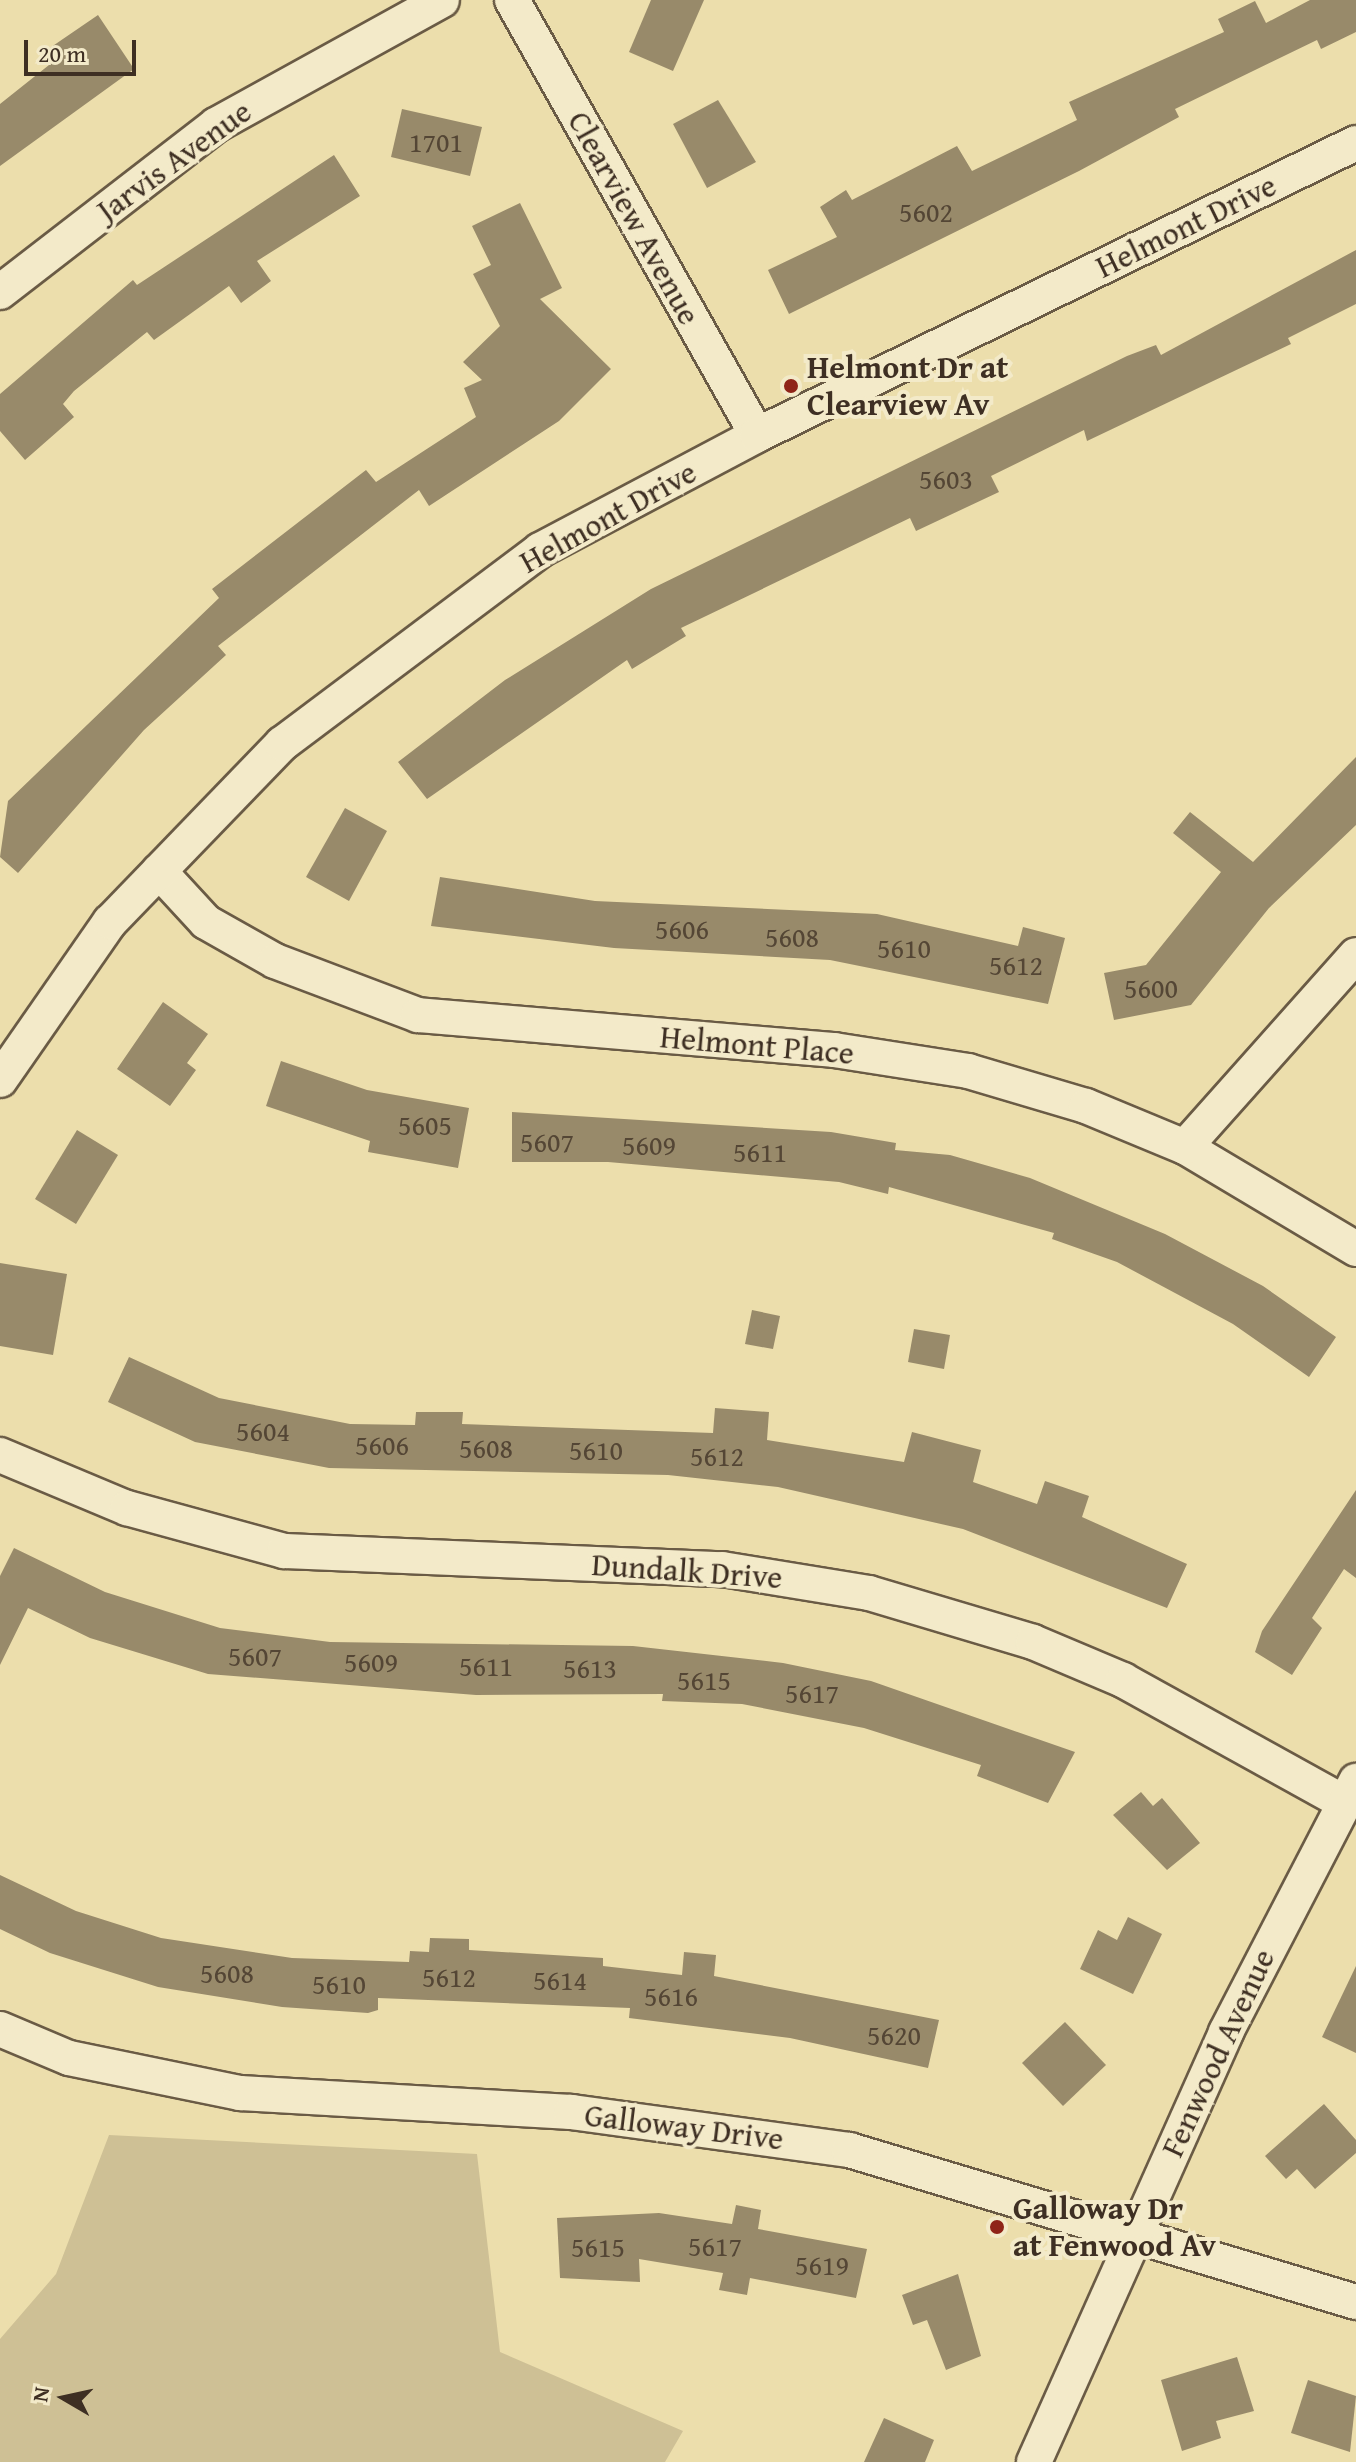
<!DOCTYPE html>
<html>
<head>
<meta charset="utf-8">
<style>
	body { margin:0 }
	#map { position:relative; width:1356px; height:2462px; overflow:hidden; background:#ecdeac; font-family:"Gentium Book Plus",serif }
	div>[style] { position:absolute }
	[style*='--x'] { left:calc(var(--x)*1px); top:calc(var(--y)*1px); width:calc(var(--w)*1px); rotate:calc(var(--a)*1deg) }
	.green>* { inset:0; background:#cec095 }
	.building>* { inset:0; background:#988a6a }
	.roads { filter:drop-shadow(2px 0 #6a5b45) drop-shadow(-2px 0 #6a5b45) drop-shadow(0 2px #6a5b45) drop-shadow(0 -2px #6a5b45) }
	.street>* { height:34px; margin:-17px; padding:0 17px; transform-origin:17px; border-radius:17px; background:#f3eac9 }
	.dots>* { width:22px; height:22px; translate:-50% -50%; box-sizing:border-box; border:4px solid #f3eac9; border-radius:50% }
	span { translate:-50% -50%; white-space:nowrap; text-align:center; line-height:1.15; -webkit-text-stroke:8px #f3eac9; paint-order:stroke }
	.number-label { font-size:28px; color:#544635 }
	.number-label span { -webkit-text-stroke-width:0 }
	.street-label { font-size:32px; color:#3e2f23 }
	.poi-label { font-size:32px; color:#3e2f23; font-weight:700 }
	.left { translate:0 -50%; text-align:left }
	.north { position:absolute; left:24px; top:2358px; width:80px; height:80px; -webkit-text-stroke:6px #f3eac9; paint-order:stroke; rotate:279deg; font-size:22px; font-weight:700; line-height:32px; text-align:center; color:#3e2f23 }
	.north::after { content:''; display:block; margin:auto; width:28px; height:36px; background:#3e2f23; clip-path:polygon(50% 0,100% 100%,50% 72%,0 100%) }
	.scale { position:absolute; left:24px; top:40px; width:112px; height:36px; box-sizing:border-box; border:4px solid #3e2f23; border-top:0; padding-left:10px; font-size:24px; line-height:28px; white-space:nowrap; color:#3e2f23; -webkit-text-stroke:6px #f3eac9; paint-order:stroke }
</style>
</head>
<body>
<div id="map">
	<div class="green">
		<div style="clip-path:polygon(109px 2135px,477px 2154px,500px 2352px,683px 2431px,665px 2462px,0 2462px,0 2339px,56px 2274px)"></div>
	</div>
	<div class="building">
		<div style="clip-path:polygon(651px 0,704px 0,673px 71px,629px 52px)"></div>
		<div style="clip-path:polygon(1310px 0,1356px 0,1356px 32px,1321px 49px,1317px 40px,1175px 109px,1179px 117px,1079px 171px,789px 314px,768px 270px,837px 237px,820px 207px,846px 190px,852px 200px,957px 146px,972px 171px,1077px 120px,1069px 102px,1224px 32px,1218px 19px,1255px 1px,1266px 23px)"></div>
		<div style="clip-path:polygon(98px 15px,134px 69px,0 166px,0 104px,49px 65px,41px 54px)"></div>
		<div style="clip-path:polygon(718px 100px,756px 162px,707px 188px,673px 124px)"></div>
		<div style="clip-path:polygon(402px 109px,482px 127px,470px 176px,391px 157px)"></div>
		<div style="clip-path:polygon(334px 155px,360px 196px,257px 261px,271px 281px,241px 303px,229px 286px,154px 340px,147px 332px,74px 391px,63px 404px,74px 417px,25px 460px,0 431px,0 394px,133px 280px,137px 285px)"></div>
		<div style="clip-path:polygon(520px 203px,562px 288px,540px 299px,611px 369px,559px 421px,429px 506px,419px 490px,218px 646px,226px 655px,144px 730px,18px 873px,0 857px,8px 801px,219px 598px,212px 589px,366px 470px,376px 482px,476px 417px,464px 388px,482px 380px,463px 362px,500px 326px,473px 274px,491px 265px,472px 226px)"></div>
		<div style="clip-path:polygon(1356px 250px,1356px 304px,1288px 338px,1291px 344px,1087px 441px,1084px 430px,991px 476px,999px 492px,916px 531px,910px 518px,681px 628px,686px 636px,632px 669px,627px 660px,427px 799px,398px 762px,505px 680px,651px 589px,1127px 356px,1156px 345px,1161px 355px)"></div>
		<div style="clip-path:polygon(1356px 757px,1356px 825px,1269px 908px,1191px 1005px,1114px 1020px,1104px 973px,1146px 965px,1221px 872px,1173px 833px,1190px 812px,1253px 862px)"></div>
		<div style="clip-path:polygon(345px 808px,387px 831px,349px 901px,306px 877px)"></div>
		<div style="clip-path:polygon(440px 877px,595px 901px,877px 914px,1018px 946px,1023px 927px,1065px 938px,1048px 1004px,830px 960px,614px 948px,431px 926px)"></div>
		<div style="clip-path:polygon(163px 1002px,208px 1034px,187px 1063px,196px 1070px,170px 1106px,117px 1069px)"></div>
		<div style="clip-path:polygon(281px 1061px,367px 1090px,469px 1108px,458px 1168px,368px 1152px,370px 1141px,266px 1106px)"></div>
		<div style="clip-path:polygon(512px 1112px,831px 1132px,896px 1143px,895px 1150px,950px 1155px,1030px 1178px,1165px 1234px,1263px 1286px,1336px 1337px,1309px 1377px,1233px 1324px,1117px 1262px,1052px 1239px,1054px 1233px,889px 1187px,888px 1194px,839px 1182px,608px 1162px,512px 1162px)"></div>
		<div style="clip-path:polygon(77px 1130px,118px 1155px,76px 1224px,35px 1199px)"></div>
		<div style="clip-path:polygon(0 1263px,67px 1274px,53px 1355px,0 1346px)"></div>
		<div style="clip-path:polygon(752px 1310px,780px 1316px,773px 1349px,745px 1344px)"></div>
		<div style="clip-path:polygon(914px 1329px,950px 1335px,944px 1369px,908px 1362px)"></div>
		<div style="clip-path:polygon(129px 1357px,219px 1398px,350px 1424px,415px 1425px,416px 1412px,463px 1412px,462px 1424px,713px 1433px,715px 1408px,769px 1412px,767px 1440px,904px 1462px,912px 1432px,981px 1450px,973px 1482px,1037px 1504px,1045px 1481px,1089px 1496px,1082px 1517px,1187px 1564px,1167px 1608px,963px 1529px,778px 1487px,668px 1475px,329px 1468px,195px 1442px,108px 1402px)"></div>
		<div style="clip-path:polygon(1356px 1490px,1356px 1578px,1344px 1569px,1312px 1618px,1322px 1628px,1292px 1675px,1255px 1652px,1262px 1631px)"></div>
		<div style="clip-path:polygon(14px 1548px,105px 1592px,220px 1628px,330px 1642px,633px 1646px,783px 1663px,871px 1681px,1075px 1752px,1048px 1803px,977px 1776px,981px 1765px,864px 1728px,742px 1704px,662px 1701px,663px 1694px,476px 1695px,208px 1674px,90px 1638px,28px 1608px,0 1665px,0 1576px)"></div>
		<div style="clip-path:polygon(1141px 1792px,1153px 1806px,1162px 1798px,1200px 1843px,1167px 1870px,1113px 1815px)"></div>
		<div style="clip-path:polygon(0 1875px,76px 1911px,161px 1938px,292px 1958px,409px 1962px,410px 1951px,429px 1952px,430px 1938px,469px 1939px,469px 1950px,603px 1958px,603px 1966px,682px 1975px,684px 1952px,716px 1955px,714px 1976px,939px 2020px,928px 2068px,790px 2038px,629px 2018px,630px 2008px,378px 1998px,378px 2010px,368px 2013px,282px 2007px,158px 1987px,50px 1953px,0 1929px)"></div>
		<div style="clip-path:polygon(1128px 1917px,1162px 1934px,1133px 1994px,1080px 1969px,1098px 1930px,1117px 1940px)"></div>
		<div style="clip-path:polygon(1356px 1966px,1356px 2053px,1322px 2037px)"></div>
		<div style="clip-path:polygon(1065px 2022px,1106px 2065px,1063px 2106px,1022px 2063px)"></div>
		<div style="clip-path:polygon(1324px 2104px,1356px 2140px,1356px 2153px,1315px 2189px,1297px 2169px,1286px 2179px,1265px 2156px)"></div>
		<div style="clip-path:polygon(736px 2205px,761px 2210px,758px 2229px,867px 2249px,856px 2298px,750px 2278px,747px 2295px,719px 2290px,723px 2273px,639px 2259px,640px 2282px,560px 2278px,557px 2218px,659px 2213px,732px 2224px)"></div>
		<div style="clip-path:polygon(958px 2274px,981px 2356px,946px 2370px,927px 2320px,913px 2325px,902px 2295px)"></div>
		<div style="clip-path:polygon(1237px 2357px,1254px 2411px,1216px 2421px,1221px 2438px,1182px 2451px,1161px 2380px)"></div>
		<div style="clip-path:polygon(1308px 2380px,1356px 2396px,1350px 2452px,1291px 2433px)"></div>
		<div style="clip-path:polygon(884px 2418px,934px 2440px,925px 2462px,864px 2462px)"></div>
	</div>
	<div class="roads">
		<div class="street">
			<div style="--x:512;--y:0;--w:499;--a:60.6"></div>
			<div style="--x:0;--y:292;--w:273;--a:-37.7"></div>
			<div style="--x:216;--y:125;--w:258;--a:-28.9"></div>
			<div style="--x:159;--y:871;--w:69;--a:47.3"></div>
			<div style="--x:206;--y:922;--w:79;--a:29.5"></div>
			<div style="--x:275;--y:961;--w:153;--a:20.7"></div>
			<div style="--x:418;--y:1015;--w:417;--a:4.8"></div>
			<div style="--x:834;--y:1050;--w:136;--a:8.9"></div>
			<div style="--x:968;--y:1071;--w:123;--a:16.5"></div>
			<div style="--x:1086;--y:1106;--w:107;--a:22.5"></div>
			<div style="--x:1185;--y:1147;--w:199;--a:30.8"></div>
			<div style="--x:0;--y:1080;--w:193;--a:-55.2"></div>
			<div style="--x:110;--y:922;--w:248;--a:-46"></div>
			<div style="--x:282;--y:744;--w:323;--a:-36.9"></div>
			<div style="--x:540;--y:550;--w:246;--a:-27.9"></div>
			<div style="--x:757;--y:435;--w:666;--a:-25.99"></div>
			<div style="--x:1185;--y:1147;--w:257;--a:-48.3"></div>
			<div style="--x:0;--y:1455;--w:138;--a:22.7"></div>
			<div style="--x:127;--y:1508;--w:163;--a:15.3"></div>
			<div style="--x:284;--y:1551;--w:438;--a:2.4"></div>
			<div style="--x:722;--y:1569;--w:149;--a:9.3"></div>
			<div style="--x:869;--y:1593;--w:171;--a:16.6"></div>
			<div style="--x:1033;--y:1642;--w:98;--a:22.9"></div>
			<div style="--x:1123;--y:1680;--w:252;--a:29"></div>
			<div style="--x:0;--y:2029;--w:75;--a:22.8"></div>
			<div style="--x:69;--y:2058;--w:175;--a:11.6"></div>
			<div style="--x:240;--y:2093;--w:332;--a:3.3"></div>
			<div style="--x:571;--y:2112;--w:281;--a:7.8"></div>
			<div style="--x:849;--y:2150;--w:529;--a:16.69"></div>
			<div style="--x:1034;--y:2462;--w:471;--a:-65.9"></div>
			<div style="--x:1226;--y:2032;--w:283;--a:-62.6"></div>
		</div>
	</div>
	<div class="dots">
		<div style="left:791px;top:386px;background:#8f2418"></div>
		<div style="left:997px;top:2227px;background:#8f2418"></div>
	</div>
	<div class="number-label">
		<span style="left:436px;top:142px">1701</span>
		<span style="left:926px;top:212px">5602</span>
		<span style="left:946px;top:479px">5603</span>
		<span style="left:682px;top:929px">5606</span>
		<span style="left:792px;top:937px">5608</span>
		<span style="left:904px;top:948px">5610</span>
		<span style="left:1016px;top:965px">5612</span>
		<span style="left:1151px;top:988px">5600</span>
		<span style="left:425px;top:1125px">5605</span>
		<span style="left:547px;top:1142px">5607</span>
		<span style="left:649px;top:1145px">5609</span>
		<span style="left:760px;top:1152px">5611</span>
		<span style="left:263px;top:1431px">5604</span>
		<span style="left:382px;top:1445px">5606</span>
		<span style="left:486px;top:1448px">5608</span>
		<span style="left:596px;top:1450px">5610</span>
		<span style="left:717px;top:1456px">5612</span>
		<span style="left:255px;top:1656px">5607</span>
		<span style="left:371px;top:1662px">5609</span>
		<span style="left:486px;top:1666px">5611</span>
		<span style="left:590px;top:1668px">5613</span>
		<span style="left:704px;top:1680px">5615</span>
		<span style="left:812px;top:1693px">5617</span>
		<span style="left:227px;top:1973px">5608</span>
		<span style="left:449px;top:1977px">5612</span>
		<span style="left:560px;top:1980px">5614</span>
		<span style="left:339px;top:1984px">5610</span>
		<span style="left:671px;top:1996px">5616</span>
		<span style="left:894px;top:2035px">5620</span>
		<span style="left:715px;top:2246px">5617</span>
		<span style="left:598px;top:2247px">5615</span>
		<span style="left:822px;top:2265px">5619</span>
	</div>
	<div class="street-label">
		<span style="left:174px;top:161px;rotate:-36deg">Jarvis Avenue</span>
		<span style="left:634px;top:218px;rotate:61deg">Clearview Avenue</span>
		<span style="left:1186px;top:226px;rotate:-26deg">Helmont Drive</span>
		<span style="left:608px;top:517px;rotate:-29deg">Helmont Drive</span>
		<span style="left:757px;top:1045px;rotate:5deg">Helmont Place</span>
		<span style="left:687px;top:1571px;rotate:4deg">Dundalk Drive</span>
		<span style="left:1218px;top:2053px;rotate:-65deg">Fenwood Avenue</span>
		<span style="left:684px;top:2127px;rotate:7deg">Galloway Drive</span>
	</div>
	<div class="poi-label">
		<span class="left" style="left:807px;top:386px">Helmont Dr at<br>Clearview Av</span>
		<span class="left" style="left:1013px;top:2227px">Galloway Dr<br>at Fenwood Av</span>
	</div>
	<div class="north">N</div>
	<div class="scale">20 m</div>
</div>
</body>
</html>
